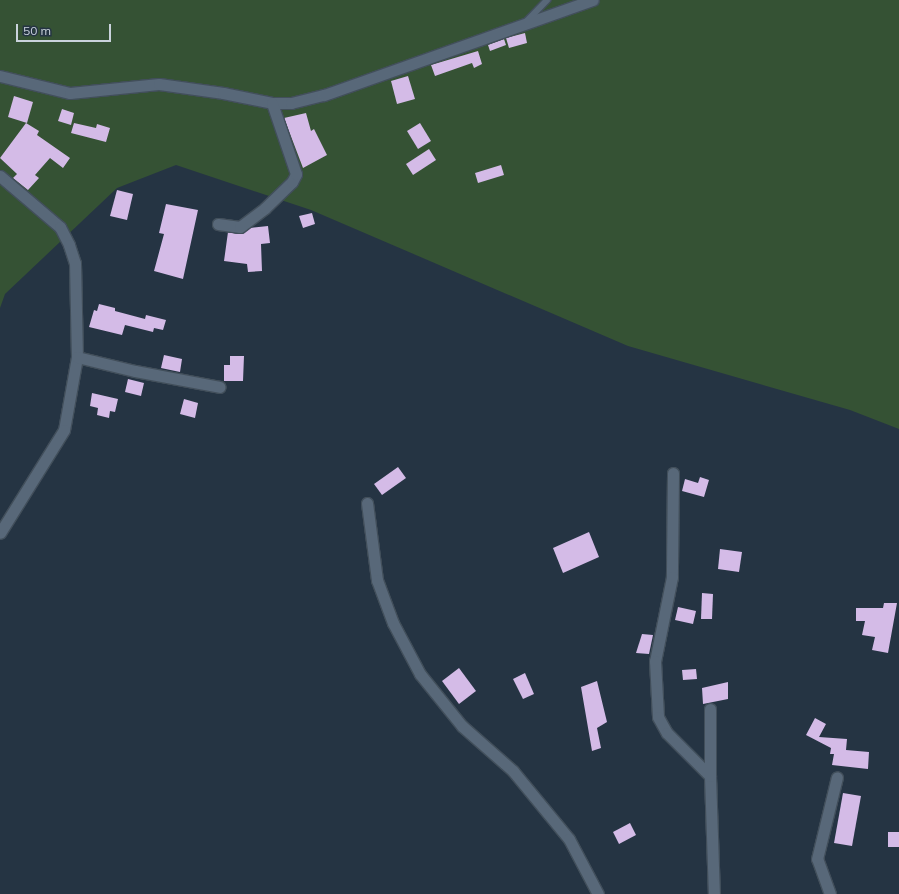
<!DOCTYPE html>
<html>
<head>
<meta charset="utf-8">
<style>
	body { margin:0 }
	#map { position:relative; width:899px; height:894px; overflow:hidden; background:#253443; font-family:Mulish,sans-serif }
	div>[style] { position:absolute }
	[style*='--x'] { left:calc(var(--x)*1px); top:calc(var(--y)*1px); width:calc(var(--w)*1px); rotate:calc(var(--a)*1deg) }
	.green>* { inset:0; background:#355234 }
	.building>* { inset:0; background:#d4bbe7 }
	.roads { filter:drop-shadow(1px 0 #424f5b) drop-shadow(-1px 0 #424f5b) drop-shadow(0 1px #424f5b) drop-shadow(0 -1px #424f5b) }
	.lane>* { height:5.5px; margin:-2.75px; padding:0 2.75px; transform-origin:2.75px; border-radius:2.75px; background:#586879 }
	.street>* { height:11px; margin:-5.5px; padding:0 5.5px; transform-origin:5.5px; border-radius:5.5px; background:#586879 }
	span { translate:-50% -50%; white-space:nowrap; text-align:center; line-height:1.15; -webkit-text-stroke:4px #253443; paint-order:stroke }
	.scale { position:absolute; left:16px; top:24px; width:95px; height:18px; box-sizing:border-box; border:2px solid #cad3dc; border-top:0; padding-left:5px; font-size:12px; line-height:14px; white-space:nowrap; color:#cad3dc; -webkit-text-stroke:3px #253443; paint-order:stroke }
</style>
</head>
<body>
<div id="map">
	<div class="green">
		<div style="clip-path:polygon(0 0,899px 0,899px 429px,850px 410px,628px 346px,311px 210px,176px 165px,117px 188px,5px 294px,0 308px)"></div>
	</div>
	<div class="building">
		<div style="clip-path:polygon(525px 33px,527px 43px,509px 48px,506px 38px)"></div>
		<div style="clip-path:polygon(504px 39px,506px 45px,490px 51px,488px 45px)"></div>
		<div style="clip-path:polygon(478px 51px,482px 64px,474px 68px,472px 63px,435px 76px,431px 65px)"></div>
		<div style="clip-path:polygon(408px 76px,415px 99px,397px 104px,391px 81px)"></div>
		<div style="clip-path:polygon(14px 96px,33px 102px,27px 123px,8px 117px)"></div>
		<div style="clip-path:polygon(62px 109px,74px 113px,71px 125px,58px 121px)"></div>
		<div style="clip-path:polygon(306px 113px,311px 131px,314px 129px,327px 155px,303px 168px,284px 118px)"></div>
		<div style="clip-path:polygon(26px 123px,39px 131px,37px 135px,70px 158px,63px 168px,50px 158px,35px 175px,39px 178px,28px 190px,13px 178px,17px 174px,0 158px)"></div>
		<div style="clip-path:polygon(74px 123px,96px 128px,97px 124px,110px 128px,106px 142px,71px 133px)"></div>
		<div style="clip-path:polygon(420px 123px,431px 141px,418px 149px,407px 131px)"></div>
		<div style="clip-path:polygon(429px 149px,436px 160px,413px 175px,406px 164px)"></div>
		<div style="clip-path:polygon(501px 165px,504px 175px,478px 183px,475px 173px)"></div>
		<div style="clip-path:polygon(117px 190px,133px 194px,127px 220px,110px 216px)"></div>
		<div style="clip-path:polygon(166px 204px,198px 210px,183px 279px,154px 271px,164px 234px,159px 233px)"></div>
		<div style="clip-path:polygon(312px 213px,315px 224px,303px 228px,299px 216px)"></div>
		<div style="clip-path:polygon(268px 226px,270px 243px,261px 244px,262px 271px,248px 272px,247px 264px,224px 261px,228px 232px,240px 234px,250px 228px)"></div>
		<div style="clip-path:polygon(99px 304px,115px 308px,115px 311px,145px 319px,146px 315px,166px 320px,163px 330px,154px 328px,153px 332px,125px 325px,122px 335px,89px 327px,94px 310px,97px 311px)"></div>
		<div style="clip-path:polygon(164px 355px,182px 359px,180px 372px,161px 368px)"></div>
		<div style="clip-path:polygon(230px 356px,244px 356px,243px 381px,224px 381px,224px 365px,230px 365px)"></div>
		<div style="clip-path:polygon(128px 379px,144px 383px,141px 396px,125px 392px)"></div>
		<div style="clip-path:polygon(92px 393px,118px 399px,115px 412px,110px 411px,109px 418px,97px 415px,98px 408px,90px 406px)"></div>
		<div style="clip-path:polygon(184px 399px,198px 403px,195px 418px,180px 414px)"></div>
		<div style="clip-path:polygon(398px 467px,406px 478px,382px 495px,374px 484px)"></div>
		<div style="clip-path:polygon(700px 477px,709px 480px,704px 497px,682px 491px,685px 479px,698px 483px)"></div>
		<div style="clip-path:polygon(589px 532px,599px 557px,563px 573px,553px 548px)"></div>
		<div style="clip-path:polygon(720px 549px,742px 552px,739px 572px,718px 569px)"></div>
		<div style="clip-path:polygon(702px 593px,713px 594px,712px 619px,701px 619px)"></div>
		<div style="clip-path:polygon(884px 603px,897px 603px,888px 653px,872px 650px,875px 637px,862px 635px,865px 621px,856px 621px,856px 608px,883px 608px)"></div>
		<div style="clip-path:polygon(678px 607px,696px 611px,693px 624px,675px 620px)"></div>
		<div style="clip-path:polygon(642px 634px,653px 635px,649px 654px,636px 653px)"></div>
		<div style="clip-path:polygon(459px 668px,476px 691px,459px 704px,442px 681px)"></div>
		<div style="clip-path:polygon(696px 669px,697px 679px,683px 680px,682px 670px)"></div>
		<div style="clip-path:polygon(525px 673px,534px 694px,523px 699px,513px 679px)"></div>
		<div style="clip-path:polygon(597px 681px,607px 722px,597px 728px,601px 748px,592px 751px,581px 687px)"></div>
		<div style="clip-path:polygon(728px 682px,728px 699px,703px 704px,702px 688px)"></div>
		<div style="clip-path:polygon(815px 718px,826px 724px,819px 737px,847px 739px,846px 750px,869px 752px,868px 769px,832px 765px,834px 754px,830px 754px,831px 748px,806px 735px)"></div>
		<div style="clip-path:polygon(843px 793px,861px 796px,852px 846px,834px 843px)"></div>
		<div style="clip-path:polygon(630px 823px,636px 835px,619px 844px,613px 832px)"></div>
		<div style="clip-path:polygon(888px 832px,899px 832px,899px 847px,888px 847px)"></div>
	</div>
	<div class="roads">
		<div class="lane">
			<div style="--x:527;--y:21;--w:29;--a:-46"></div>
		</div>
		<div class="street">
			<div style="--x:0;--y:76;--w:72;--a:13.7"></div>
			<div style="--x:70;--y:93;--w:89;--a:-5.8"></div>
			<div style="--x:159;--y:84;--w:65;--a:8"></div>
			<div style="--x:223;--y:93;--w:50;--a:11.5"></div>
			<div style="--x:272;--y:103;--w:19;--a:0"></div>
			<div style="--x:291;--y:103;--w:34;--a:-14"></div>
			<div style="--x:324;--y:95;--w:285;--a:-19.5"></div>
			<div style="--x:0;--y:176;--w:79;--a:40.4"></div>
			<div style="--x:60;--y:227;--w:20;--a:63"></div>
			<div style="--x:69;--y:245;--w:19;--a:72"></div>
			<div style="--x:75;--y:263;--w:94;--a:88.8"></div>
			<div style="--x:77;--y:357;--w:74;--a:100.1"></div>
			<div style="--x:64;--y:430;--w:121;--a:121.9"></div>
			<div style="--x:218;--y:224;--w:22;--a:8"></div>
			<div style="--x:240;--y:227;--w:31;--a:-37"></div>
			<div style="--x:265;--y:208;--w:37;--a:-44"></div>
			<div style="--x:292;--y:182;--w:9;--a:-63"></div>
			<div style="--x:296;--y:174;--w:75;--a:-108.7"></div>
			<div style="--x:77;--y:357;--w:60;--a:13.6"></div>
			<div style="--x:135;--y:371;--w:86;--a:10.7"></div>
			<div style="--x:673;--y:473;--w:104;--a:90.6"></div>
			<div style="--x:672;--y:577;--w:86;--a:101.4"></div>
			<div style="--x:655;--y:661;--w:56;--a:86.9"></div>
			<div style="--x:658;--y:717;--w:18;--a:61"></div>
			<div style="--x:667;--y:733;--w:61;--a:45"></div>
			<div style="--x:710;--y:776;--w:118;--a:88.1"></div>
			<div style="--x:367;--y:503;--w:78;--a:82.6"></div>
			<div style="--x:377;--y:580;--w:46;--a:69.6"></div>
			<div style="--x:393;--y:623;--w:58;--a:62.1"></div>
			<div style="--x:420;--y:674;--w:67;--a:51.1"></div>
			<div style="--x:462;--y:726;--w:68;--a:41.4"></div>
			<div style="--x:513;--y:771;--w:88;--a:50.5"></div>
			<div style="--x:569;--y:839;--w:62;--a:62.2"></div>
			<div style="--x:710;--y:709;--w:67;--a:90"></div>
			<div style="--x:830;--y:894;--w:37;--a:-110"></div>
			<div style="--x:817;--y:859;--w:84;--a:-76.3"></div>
		</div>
	</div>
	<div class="scale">50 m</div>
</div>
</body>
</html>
